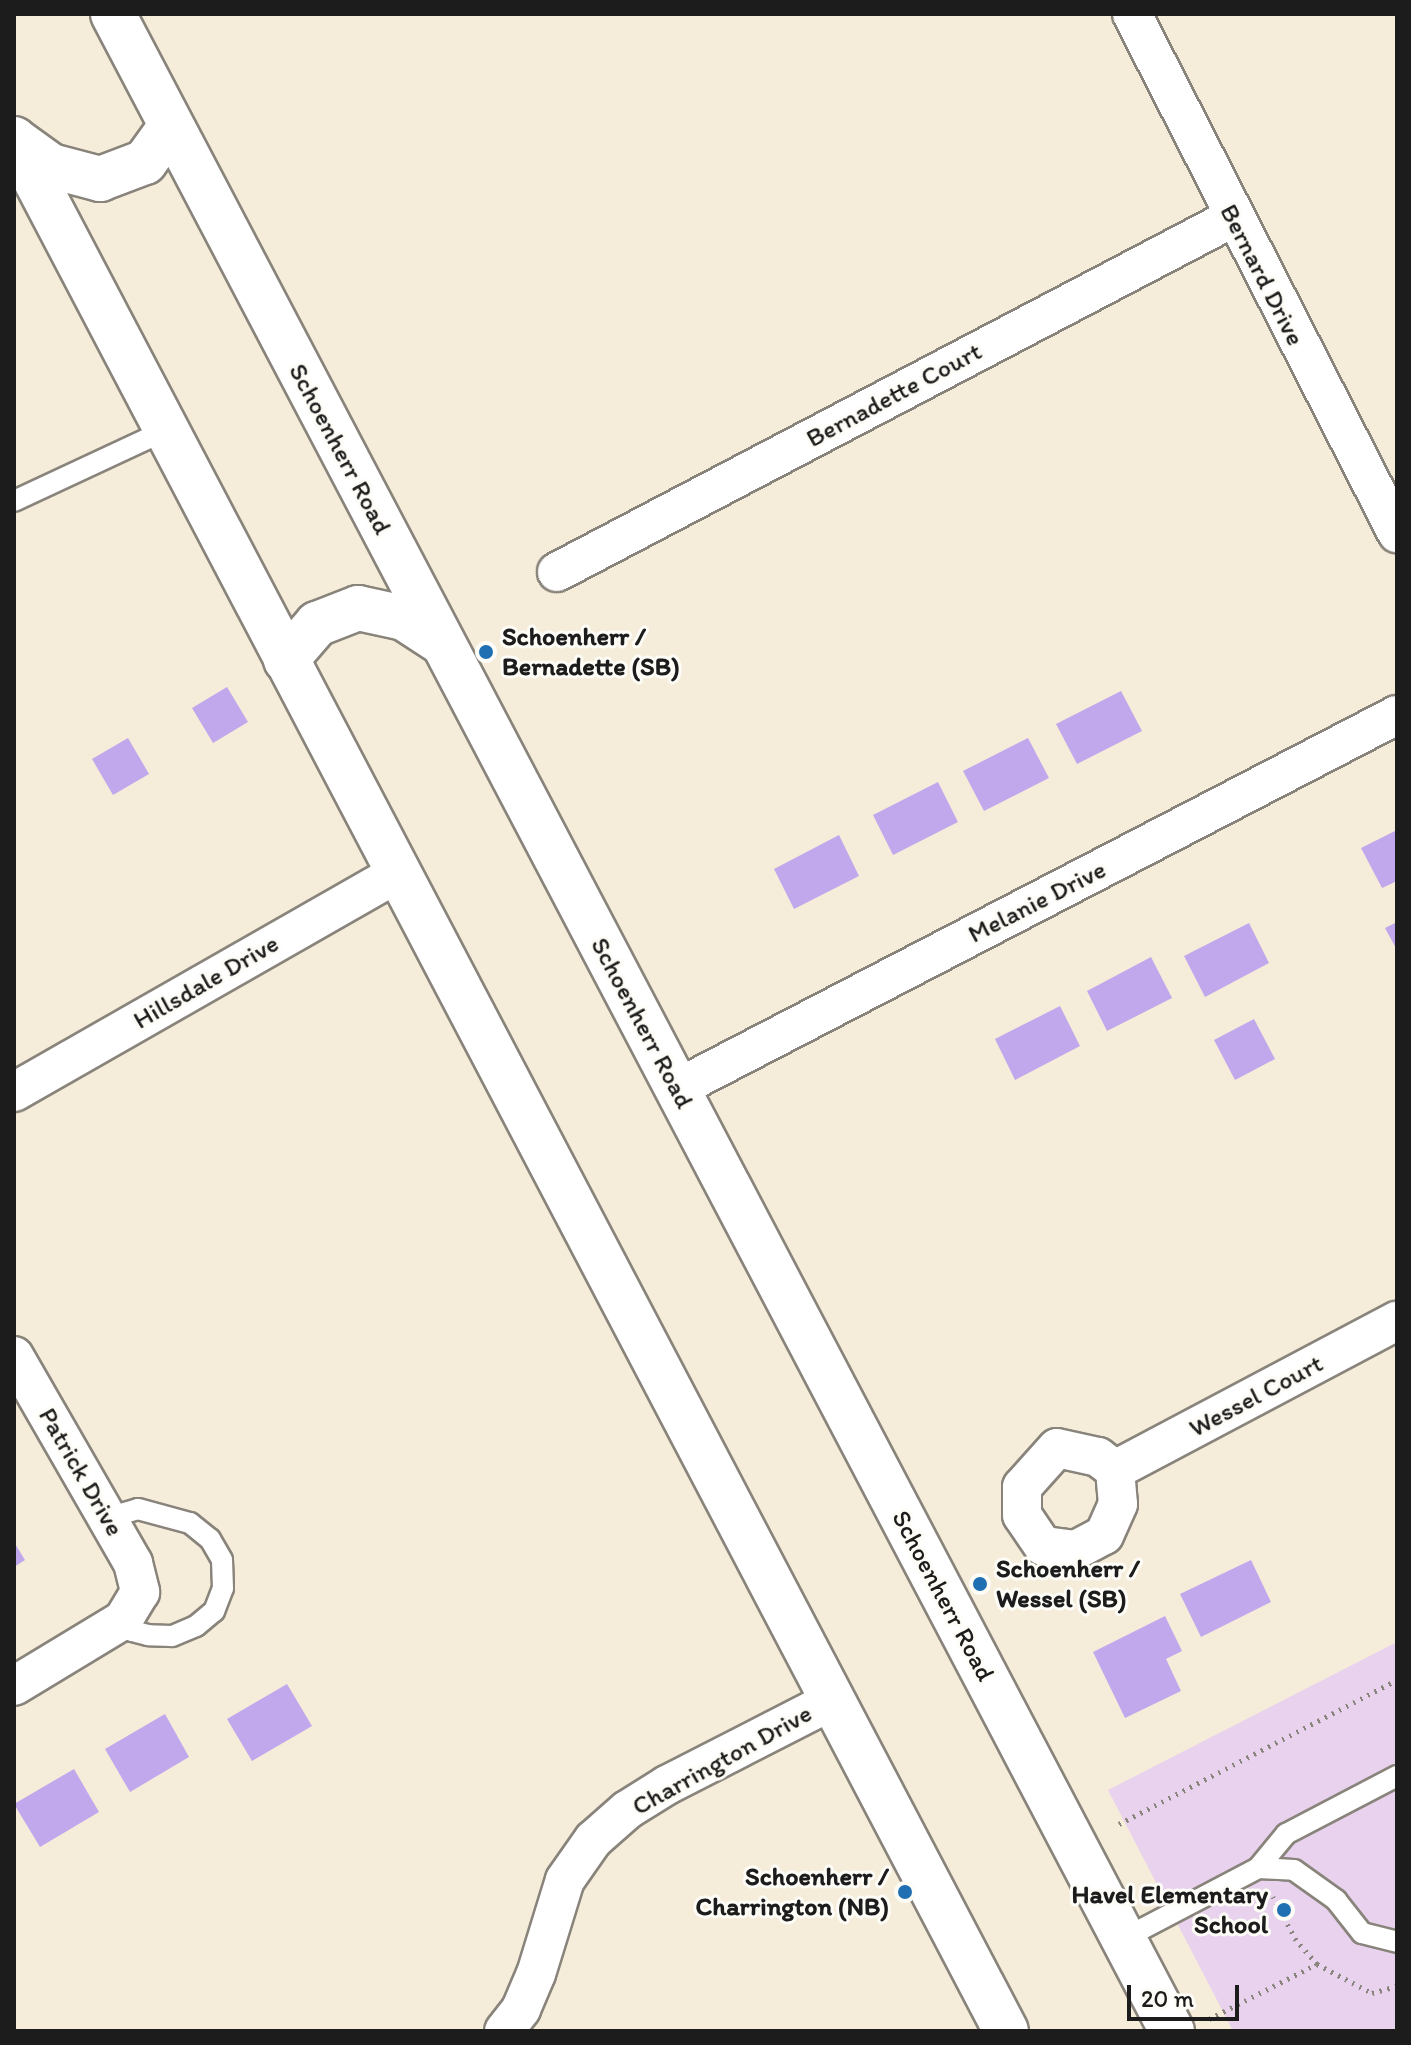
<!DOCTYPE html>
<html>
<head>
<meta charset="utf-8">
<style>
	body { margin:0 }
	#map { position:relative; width:1411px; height:2045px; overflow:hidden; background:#f6ecda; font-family:Itim,sans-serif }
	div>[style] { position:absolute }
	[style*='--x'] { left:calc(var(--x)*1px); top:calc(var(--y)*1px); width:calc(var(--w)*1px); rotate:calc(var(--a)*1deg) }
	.built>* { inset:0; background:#e8d2ee }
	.building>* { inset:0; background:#c1a8ec }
	.path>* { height:5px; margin-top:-2.5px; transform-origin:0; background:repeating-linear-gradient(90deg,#89847b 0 2px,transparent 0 8px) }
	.roads { filter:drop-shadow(2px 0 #89847b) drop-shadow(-2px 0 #89847b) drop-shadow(0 2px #89847b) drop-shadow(0 -2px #89847b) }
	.lane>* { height:20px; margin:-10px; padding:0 10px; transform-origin:10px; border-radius:10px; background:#fff }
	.street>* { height:38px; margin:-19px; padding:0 19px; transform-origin:19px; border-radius:19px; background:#fff }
	.secondary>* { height:44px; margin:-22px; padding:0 22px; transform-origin:22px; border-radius:22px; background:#fff }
	.dots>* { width:22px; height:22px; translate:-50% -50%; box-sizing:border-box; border:4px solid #fdfcf7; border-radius:50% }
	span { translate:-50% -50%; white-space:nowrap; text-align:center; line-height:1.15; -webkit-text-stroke:6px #fdfcf7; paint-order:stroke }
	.street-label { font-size:26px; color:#1c1c1c }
	.poi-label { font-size:26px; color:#1c1c1c; font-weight:700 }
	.left { translate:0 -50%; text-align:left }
	.right { translate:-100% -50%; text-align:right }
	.frame { position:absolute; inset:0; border:16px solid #1c1c1c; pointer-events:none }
	.scale { position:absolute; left:1127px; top:1985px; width:112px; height:36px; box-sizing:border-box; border:4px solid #1c1c1c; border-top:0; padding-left:10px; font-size:24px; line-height:28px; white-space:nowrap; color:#1c1c1c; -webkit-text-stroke:6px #fdfcf7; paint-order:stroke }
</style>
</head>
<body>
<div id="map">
	<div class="built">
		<div style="clip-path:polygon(1397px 1642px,1397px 2031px,1233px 2031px,1108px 1790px)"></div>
	</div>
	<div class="building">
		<div style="clip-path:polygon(227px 687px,248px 722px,213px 743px,192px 708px)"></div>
		<div style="clip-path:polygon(1121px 691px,1142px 731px,1077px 764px,1056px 724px)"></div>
		<div style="clip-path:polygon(128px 738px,149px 774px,113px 795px,92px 759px)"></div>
		<div style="clip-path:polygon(1028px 738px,1049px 778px,984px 811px,963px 771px)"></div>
		<div style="clip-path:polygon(938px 782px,958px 822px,893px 855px,873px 815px)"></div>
		<div style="clip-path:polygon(1397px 830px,1397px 881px,1382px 888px,1361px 848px)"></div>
		<div style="clip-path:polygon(839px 835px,859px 876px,794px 909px,774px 869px)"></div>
		<div style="clip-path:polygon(1397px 922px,1397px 950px,1385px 928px)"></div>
		<div style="clip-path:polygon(1249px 923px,1269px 963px,1205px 997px,1184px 956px)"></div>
		<div style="clip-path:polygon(1151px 957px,1172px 998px,1107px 1031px,1087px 991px)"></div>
		<div style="clip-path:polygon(1060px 1006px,1080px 1046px,1015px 1080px,995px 1039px)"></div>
		<div style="clip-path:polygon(1254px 1019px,1275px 1059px,1235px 1080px,1214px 1040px)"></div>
		<div style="clip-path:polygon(14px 1542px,25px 1560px,14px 1567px)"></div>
		<div style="clip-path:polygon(1251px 1560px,1271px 1602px,1201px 1637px,1180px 1594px)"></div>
		<div style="clip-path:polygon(1165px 1616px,1182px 1651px,1166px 1659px,1181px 1691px,1125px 1718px,1093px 1652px)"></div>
		<div style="clip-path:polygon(287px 1684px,312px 1726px,252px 1761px,227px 1719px)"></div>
		<div style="clip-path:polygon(165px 1714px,189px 1757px,130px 1792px,105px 1749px)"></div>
		<div style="clip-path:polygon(74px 1769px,99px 1812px,40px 1847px,14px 1804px)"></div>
	</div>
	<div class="path">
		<div style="--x:1119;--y:1824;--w:313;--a:-27.4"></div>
		<div style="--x:1317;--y:1964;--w:62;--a:27.8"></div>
		<div style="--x:1372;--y:1993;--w:26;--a:-16"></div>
		<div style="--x:1209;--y:2019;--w:121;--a:-27"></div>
		<div style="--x:1317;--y:1964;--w:32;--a:-131"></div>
		<div style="--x:1296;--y:1940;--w:49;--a:-118.1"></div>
	</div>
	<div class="roads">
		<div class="lane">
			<div style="--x:14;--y:501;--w:168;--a:-25"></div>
			<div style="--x:107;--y:1518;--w:32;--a:-16"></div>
			<div style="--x:138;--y:1509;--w:54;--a:15.1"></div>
			<div style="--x:190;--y:1523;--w:26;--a:39"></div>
			<div style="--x:210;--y:1539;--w:24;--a:60"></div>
			<div style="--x:222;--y:1560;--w:28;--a:88"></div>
			<div style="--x:223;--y:1588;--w:25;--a:111"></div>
			<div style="--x:214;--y:1611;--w:23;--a:140"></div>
			<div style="--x:196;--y:1626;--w:26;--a:157"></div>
			<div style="--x:172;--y:1636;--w:24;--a:-178"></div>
			<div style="--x:148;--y:1635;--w:16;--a:-166"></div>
			<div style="--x:132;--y:1631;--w:14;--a:-129"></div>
			<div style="--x:1258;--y:1868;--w:36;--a:3"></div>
			<div style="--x:1294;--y:1870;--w:52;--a:35.5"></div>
			<div style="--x:1336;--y:1900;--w:42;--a:51.8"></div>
			<div style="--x:1362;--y:1933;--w:36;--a:14"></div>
			<div style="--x:1123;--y:1939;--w:153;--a:-27.7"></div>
			<div style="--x:1258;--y:1868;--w:44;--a:-50.5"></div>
			<div style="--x:1286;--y:1834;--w:125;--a:-27.6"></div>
		</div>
		<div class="street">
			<div style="--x:1132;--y:14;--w:583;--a:62.95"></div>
			<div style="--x:557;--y:572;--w:762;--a:-27.67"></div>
			<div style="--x:676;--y:1089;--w:812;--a:-27.42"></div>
			<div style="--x:14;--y:1092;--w:442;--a:-29.7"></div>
			<div style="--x:14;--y:1356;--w:239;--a:60.1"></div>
			<div style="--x:133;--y:1563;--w:30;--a:76"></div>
			<div style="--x:140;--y:1592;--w:33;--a:121"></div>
			<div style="--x:123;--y:1620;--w:127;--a:148.8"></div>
			<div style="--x:1057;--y:1448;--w:42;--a:12.4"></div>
			<div style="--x:1098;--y:1457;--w:21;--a:37"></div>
			<div style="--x:1115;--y:1470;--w:34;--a:85"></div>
			<div style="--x:1118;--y:1504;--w:34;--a:114"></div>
			<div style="--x:1104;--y:1535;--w:32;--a:152"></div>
			<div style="--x:1076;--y:1550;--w:33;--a:-173"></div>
			<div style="--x:1043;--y:1546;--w:37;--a:-124"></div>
			<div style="--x:1022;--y:1515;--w:28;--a:-90"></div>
			<div style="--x:1022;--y:1487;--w:52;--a:-48.1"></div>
			<div style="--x:1115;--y:1470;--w:319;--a:-27.9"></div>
			<div style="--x:504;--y:2031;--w:28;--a:-52"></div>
			<div style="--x:521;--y:2009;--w:38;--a:-67"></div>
			<div style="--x:536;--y:1974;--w:98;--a:-72.9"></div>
			<div style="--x:565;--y:1880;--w:49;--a:-55"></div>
			<div style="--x:593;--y:1840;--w:45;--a:-41.4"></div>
			<div style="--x:627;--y:1810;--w:47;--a:-32"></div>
			<div style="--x:667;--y:1785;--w:186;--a:-27.1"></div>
		</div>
		<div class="secondary">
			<div style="--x:113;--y:14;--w:2278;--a:62.3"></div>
			<div style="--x:14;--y:139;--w:2136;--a:62.33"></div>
			<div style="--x:15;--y:140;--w:44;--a:35.8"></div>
			<div style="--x:51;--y:166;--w:51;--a:14.9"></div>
			<div style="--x:100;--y:179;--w:48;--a:-20.7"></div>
			<div style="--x:145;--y:162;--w:44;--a:-54.2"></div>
			<div style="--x:286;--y:660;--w:48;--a:-49.3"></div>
			<div style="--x:317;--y:624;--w:44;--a:-21.3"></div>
			<div style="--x:358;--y:608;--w:47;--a:12.3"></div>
			<div style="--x:404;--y:618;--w:44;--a:33"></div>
		</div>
	</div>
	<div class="dots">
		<div style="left:486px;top:652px;background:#1f6fb2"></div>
		<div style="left:980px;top:1584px;background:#1f6fb2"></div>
		<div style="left:905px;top:1892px;background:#1f6fb2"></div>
		<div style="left:1284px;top:1910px;background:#1f6fb2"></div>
	</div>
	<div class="street-label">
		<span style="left:1262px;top:275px;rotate:63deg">Bernard Drive</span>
		<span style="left:894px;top:395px;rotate:-28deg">Bernadette Court</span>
		<span style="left:340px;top:449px;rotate:62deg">Schoenherr Road</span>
		<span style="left:1037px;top:902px;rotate:-27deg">Melanie Drive</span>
		<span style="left:206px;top:982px;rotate:-30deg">Hillsdale Drive</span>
		<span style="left:642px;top:1023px;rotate:62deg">Schoenherr Road</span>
		<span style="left:1256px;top:1396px;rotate:-28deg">Wessel Court</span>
		<span style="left:81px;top:1472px;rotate:60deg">Patrick Drive</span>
		<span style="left:943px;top:1596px;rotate:62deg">Schoenherr Road</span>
		<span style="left:722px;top:1760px;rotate:-29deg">Charrington Drive</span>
	</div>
	<div class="poi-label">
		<span class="left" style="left:502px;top:652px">Schoenherr /<br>Bernadette (SB)</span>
		<span class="left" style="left:996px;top:1584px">Schoenherr /<br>Wessel (SB)</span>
		<span class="right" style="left:889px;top:1892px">Schoenherr /<br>Charrington (NB)</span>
		<span class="right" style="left:1268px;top:1910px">Havel Elementary<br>School</span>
	</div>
	<div class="frame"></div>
	<div class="scale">20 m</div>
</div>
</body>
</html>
